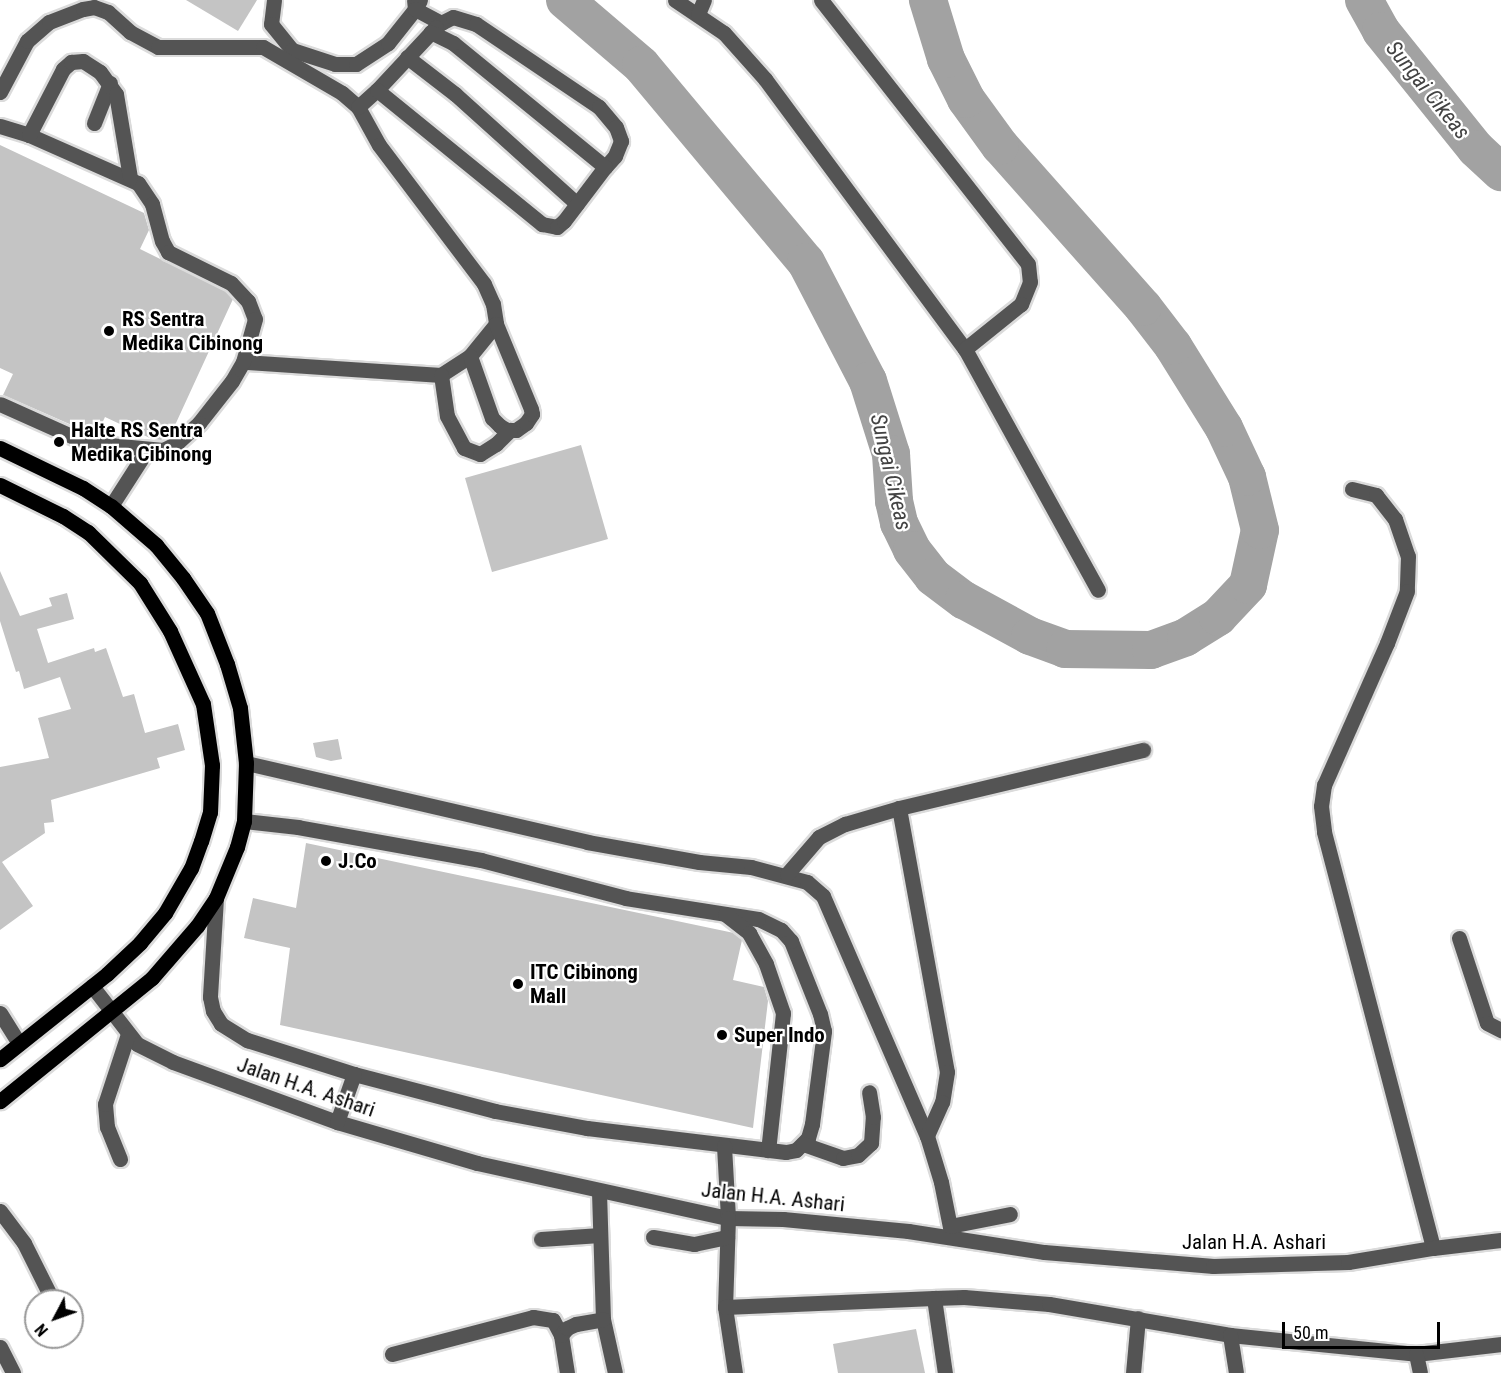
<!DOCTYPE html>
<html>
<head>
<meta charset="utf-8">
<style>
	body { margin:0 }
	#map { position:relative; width:1501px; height:1373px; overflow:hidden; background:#fff; font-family:"Roboto Condensed",sans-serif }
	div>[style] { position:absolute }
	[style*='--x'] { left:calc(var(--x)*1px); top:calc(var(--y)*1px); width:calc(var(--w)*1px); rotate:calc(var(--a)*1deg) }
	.river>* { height:38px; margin:-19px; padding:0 19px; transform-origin:19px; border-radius:19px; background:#a2a2a2 }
	.building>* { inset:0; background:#c4c4c4 }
	.roads { filter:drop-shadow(2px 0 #dbdbdb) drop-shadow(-2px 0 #dbdbdb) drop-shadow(0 2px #dbdbdb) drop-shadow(0 -2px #dbdbdb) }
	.minor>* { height:15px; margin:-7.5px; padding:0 7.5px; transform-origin:7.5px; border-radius:7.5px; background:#545454 }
	.major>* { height:15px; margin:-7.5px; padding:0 7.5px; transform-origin:7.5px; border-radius:7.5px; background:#000 }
	.dots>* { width:16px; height:16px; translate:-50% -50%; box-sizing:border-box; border:3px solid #fff; border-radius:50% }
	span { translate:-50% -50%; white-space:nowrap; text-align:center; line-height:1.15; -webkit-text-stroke:4.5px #fff; paint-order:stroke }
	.poi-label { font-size:21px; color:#000; font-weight:700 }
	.left { translate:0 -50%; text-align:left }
	.street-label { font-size:21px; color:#000 }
	.water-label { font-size:22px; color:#434343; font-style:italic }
	.north { position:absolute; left:24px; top:1289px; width:60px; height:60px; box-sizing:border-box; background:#fff; border:2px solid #999; border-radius:50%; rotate:229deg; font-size:16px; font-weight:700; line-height:24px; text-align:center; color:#000 }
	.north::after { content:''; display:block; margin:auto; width:21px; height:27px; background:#000; clip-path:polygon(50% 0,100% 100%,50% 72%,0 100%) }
	.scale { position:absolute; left:1282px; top:1322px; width:158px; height:27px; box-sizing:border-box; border:3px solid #000; border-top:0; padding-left:8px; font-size:18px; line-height:21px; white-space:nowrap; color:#000; -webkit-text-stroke:4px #fff; paint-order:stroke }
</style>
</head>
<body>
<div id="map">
	<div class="river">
		<div style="--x:565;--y:0;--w:100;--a:40.5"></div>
		<div style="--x:641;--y:65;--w:257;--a:50.1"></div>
		<div style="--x:806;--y:262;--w:134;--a:62.5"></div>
		<div style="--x:868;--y:381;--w:77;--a:72.5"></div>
		<div style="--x:891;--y:454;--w:47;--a:86.3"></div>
		<div style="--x:894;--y:501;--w:23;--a:77"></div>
		<div style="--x:899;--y:523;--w:30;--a:64"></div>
		<div style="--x:912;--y:550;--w:34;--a:52"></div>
		<div style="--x:933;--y:577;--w:39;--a:37"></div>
		<div style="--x:964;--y:600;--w:75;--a:28.6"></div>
		<div style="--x:1030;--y:636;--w:37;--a:20"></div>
		<div style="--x:1065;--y:649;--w:86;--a:0.7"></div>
		<div style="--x:1151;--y:650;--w:37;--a:-20"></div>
		<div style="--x:1186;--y:637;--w:38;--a:-32"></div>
		<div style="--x:1218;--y:617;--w:44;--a:-46.8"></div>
		<div style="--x:1248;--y:585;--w:56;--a:-77.7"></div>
		<div style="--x:1260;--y:530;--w:55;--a:-103.8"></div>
		<div style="--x:1247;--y:477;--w:54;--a:-115.1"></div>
		<div style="--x:1224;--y:428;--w:97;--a:-121.9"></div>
		<div style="--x:1173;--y:346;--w:49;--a:-127.6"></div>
		<div style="--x:1143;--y:307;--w:215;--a:-131.6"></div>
		<div style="--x:1000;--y:146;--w:58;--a:-125.9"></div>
		<div style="--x:966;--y:99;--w:45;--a:-116.6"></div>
		<div style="--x:946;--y:59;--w:62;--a:-107"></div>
		<div style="--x:1364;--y:0;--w:35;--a:61"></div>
		<div style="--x:1381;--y:31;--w:151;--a:51.2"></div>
		<div style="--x:1476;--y:149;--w:34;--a:43"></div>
	</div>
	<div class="building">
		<div style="clip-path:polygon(186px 0,257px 0,238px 31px)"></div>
		<div style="clip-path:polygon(0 145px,144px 213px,149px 230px,140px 249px,225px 291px,233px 299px,170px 436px,161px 440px,152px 439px,105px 417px,97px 434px,90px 433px,3px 395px,13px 374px,0 368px)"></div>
		<div style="clip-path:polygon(581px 445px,608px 539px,492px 572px,465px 478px)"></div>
		<div style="clip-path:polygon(0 571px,20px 616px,52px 606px,49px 598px,67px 593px,74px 619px,37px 629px,48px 663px,94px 648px,95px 652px,106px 648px,123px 697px,134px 694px,145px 733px,178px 724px,185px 750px,157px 758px,160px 768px,51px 800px,54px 822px,44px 823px,45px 833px,2px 862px,33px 906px,0 930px,0 767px,49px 758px,38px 718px,71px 709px,60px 677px,24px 689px,19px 671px,16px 672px,0 621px)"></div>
		<div style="clip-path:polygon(338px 739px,342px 759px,331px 761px,316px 757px,313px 743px)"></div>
		<div style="clip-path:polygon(306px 843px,734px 933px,742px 940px,733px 980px,764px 987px,768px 1001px,753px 1128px,280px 1025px,290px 948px,244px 938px,253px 898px,296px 908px)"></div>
		<div style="clip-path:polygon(916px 1329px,925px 1373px,838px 1373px,833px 1344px)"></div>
	</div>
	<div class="roads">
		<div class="minor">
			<div style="--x:274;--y:0;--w:24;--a:97"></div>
			<div style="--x:271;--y:24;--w:33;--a:51"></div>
			<div style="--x:292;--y:50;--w:45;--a:18"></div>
			<div style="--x:335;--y:64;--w:21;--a:0"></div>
			<div style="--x:356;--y:64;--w:38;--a:-33"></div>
			<div style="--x:388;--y:43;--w:43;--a:-51.5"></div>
			<div style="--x:415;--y:9;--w:9;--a:-96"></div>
			<div style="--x:420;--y:0;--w:10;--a:119"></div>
			<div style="--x:415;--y:9;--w:30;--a:28"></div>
			<div style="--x:441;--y:23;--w:13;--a:-27"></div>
			<div style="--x:453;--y:17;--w:24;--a:17"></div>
			<div style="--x:476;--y:24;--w:148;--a:34"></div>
			<div style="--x:599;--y:107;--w:26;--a:50"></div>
			<div style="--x:616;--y:127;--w:15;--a:70"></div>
			<div style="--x:621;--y:141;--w:16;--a:112"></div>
			<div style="--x:615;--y:156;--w:15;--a:132"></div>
			<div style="--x:675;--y:0;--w:59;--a:34"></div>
			<div style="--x:724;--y:33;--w:62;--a:48.3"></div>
			<div style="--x:765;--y:79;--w:336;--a:53.5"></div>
			<div style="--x:965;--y:349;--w:275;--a:61.1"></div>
			<div style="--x:821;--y:0;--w:335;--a:51.9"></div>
			<div style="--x:1028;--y:264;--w:18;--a:84"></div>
			<div style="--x:1030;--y:282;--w:24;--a:112"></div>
			<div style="--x:1021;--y:304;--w:72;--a:141.2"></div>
			<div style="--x:698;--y:14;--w:15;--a:-67"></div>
			<div style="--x:407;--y:57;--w:61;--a:37.6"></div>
			<div style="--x:455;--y:94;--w:164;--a:42"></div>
			<div style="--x:377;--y:90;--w:86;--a:-46.9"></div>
			<div style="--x:0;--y:92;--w:58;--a:-62.1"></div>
			<div style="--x:27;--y:41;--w:29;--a:-41"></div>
			<div style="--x:49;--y:22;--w:36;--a:-21"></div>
			<div style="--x:83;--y:9;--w:11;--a:-10"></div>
			<div style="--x:94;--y:7;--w:15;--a:20"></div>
			<div style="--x:108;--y:12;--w:30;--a:42"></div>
			<div style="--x:130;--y:32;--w:32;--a:28"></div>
			<div style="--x:158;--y:47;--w:105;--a:0"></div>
			<div style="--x:263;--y:47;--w:91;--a:30.2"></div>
			<div style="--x:342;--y:93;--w:21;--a:41"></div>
			<div style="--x:358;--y:107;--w:43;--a:61.1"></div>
			<div style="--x:379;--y:145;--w:174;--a:52.9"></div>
			<div style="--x:484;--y:284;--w:22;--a:66"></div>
			<div style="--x:493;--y:304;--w:20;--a:81"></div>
			<div style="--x:496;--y:324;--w:41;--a:129.1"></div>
			<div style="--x:470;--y:356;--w:35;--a:147"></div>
			<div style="--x:441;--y:375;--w:198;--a:-176.2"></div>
			<div style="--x:243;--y:362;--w:22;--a:120"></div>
			<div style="--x:232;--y:381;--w:53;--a:128.2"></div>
			<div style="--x:199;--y:423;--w:30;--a:138"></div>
			<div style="--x:177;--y:443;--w:16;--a:153"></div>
			<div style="--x:163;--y:450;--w:76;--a:-174.7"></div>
			<div style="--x:87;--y:443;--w:95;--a:-155.9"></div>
			<div style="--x:358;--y:107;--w:25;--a:-42"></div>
			<div style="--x:377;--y:90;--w:213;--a:39.1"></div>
			<div style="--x:542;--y:224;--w:15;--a:11"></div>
			<div style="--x:557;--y:227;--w:9;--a:-41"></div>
			<div style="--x:564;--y:221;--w:68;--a:-52.8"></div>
			<div style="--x:605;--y:167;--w:196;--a:-140.8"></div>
			<div style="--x:453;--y:43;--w:25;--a:-154"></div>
			<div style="--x:94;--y:123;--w:43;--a:-68.2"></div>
			<div style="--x:0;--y:126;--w:30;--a:17"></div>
			<div style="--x:29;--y:135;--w:119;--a:23.8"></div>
			<div style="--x:138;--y:183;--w:25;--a:56"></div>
			<div style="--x:152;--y:204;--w:38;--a:75"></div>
			<div style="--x:162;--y:241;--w:13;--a:61"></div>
			<div style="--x:168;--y:252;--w:70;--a:26.2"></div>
			<div style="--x:231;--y:283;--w:25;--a:47"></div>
			<div style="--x:248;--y:301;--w:19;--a:69"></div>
			<div style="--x:255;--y:319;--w:45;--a:105.6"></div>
			<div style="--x:29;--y:135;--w:74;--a:-62.7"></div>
			<div style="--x:63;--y:69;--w:11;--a:-41"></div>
			<div style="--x:71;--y:62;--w:12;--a:-5"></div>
			<div style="--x:83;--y:61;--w:20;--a:33"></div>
			<div style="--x:100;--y:72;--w:27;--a:54"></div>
			<div style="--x:116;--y:94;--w:85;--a:80.5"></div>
			<div style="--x:470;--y:356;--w:66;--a:70.5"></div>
			<div style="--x:492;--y:418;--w:11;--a:45"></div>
			<div style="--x:500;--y:426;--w:8;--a:30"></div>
			<div style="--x:507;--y:430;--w:9;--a:0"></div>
			<div style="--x:516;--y:430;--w:12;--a:-35"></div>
			<div style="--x:526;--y:423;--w:11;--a:-56"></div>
			<div style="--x:532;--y:414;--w:5;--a:-101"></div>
			<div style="--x:531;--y:409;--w:92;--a:-112.4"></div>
			<div style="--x:441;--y:375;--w:41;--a:81.7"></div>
			<div style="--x:447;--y:416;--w:36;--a:62"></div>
			<div style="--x:464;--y:448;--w:17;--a:21"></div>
			<div style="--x:480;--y:454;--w:19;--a:-32"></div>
			<div style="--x:496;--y:444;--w:20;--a:-45"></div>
			<div style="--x:1352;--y:489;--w:25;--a:14"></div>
			<div style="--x:1376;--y:495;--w:31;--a:52"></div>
			<div style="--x:1395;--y:519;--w:39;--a:71"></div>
			<div style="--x:1408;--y:556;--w:35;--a:92"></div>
			<div style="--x:1407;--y:591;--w:56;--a:111"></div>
			<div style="--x:1387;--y:643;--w:155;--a:113.9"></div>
			<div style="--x:1324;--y:785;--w:21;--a:98"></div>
			<div style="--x:1321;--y:806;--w:26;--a:83"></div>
			<div style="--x:1324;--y:832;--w:430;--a:75.3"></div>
			<div style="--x:111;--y:506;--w:67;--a:-57.3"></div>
			<div style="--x:246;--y:763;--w:350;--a:13"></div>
			<div style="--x:587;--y:842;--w:114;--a:10.1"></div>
			<div style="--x:699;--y:862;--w:52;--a:5.5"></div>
			<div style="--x:751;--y:867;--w:58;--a:15"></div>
			<div style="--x:807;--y:882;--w:21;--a:41"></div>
			<div style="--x:823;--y:896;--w:262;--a:66.6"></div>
			<div style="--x:927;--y:1136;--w:48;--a:73.1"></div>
			<div style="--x:941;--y:1182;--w:56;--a:78.7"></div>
			<div style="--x:899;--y:808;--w:268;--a:79.7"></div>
			<div style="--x:947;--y:1072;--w:30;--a:99"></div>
			<div style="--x:942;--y:1102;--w:37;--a:114"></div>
			<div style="--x:787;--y:874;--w:49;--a:-49.1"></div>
			<div style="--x:819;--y:837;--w:29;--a:-27"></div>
			<div style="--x:845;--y:824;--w:56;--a:-16.5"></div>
			<div style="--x:899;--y:808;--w:251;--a:-13.4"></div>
			<div style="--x:216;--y:898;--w:99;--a:93.5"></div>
			<div style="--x:210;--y:997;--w:14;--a:78"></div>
			<div style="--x:213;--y:1011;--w:15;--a:58"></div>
			<div style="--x:221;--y:1024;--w:31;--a:32"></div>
			<div style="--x:247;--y:1040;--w:112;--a:17.6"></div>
			<div style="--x:354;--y:1074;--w:146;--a:14.7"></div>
			<div style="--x:495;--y:1111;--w:94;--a:10.5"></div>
			<div style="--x:587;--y:1128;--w:200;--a:6.9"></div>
			<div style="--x:786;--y:1152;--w:10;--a:-11"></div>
			<div style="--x:796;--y:1150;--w:17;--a:-45"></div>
			<div style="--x:808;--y:1138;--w:15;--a:-74"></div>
			<div style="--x:812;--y:1124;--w:94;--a:-82.6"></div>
			<div style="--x:824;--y:1031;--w:17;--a:-103"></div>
			<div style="--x:820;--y:1014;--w:79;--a:-111.7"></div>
			<div style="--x:791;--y:941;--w:15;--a:-132"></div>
			<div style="--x:781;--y:930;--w:25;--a:-154"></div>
			<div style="--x:758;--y:919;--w:134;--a:-171"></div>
			<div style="--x:626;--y:898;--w:150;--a:-165.3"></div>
			<div style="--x:481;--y:860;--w:186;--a:-169.8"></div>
			<div style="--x:298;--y:827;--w:54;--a:-173.7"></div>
			<div style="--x:725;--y:914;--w:31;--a:38"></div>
			<div style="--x:749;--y:933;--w:35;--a:61"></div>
			<div style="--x:766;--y:964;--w:52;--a:70.9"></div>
			<div style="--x:783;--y:1013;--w:138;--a:96.2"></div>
			<div style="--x:1459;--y:938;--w:89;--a:71.8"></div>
			<div style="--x:1487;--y:1023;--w:16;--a:27"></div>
			<div style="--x:92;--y:986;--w:73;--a:52.2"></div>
			<div style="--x:137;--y:1044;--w:40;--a:26.6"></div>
			<div style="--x:173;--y:1062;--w:175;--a:20.1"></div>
			<div style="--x:337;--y:1122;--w:146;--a:16.3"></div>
			<div style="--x:477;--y:1163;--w:257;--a:12.4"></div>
			<div style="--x:728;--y:1218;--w:55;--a:1"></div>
			<div style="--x:783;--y:1219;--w:126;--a:5.5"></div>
			<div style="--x:908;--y:1231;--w:138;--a:8.8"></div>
			<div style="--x:1044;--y:1252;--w:170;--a:4.7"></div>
			<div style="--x:1213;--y:1266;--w:135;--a:-1.7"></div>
			<div style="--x:1348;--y:1262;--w:86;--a:-9.4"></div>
			<div style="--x:1433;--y:1248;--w:68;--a:-6.7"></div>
			<div style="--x:0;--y:1013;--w:36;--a:58"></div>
			<div style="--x:337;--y:1122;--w:51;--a:-70.5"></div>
			<div style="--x:803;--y:1144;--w:42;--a:19.3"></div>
			<div style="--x:843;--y:1158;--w:15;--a:-11"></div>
			<div style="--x:858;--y:1155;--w:18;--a:-43"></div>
			<div style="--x:871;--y:1143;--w:26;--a:-86"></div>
			<div style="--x:873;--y:1117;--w:25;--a:-99"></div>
			<div style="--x:724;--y:1146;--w:72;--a:86.8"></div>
			<div style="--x:728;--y:1218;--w:89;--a:91.9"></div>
			<div style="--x:725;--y:1307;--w:67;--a:81.4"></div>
			<div style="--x:120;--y:1159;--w:35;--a:-112"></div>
			<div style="--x:107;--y:1127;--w:23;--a:-95"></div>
			<div style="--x:105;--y:1104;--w:74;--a:-71.8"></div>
			<div style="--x:599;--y:1192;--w:127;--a:88.2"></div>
			<div style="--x:603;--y:1319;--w:55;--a:77.5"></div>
			<div style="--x:0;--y:1211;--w:40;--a:53"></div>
			<div style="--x:24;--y:1243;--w:65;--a:63.4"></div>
			<div style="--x:950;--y:1226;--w:61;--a:-11.3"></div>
			<div style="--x:653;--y:1237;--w:42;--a:9.7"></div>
			<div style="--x:694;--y:1244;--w:34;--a:-12"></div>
			<div style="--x:541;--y:1239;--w:59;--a:-3.9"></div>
			<div style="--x:934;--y:1298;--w:30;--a:-2"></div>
			<div style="--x:964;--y:1297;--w:85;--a:4.7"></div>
			<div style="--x:1049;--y:1304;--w:184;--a:9.7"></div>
			<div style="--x:1230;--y:1335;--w:187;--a:5.8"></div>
			<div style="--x:1416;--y:1354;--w:86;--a:-6.7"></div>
			<div style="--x:725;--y:1307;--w:209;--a:-2.5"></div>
			<div style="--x:934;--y:1298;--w:76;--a:81.7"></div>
			<div style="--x:1230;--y:1335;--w:38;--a:81"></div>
			<div style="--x:0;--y:1347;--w:29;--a:63"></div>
			<div style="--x:392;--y:1354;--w:146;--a:-14.7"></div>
			<div style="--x:533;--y:1317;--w:20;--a:9"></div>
			<div style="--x:553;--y:1320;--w:17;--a:62"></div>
			<div style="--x:1416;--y:1354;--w:19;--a:78"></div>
			<div style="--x:567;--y:1373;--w:38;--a:-99"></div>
			<div style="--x:561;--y:1335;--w:9;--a:-49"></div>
			<div style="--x:567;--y:1328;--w:10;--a:-24"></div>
			<div style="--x:576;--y:1324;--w:27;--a:-10"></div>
			<div style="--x:1133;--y:1373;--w:55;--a:-84.8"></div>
		</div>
		<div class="major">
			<div style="--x:0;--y:448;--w:92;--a:25.7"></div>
			<div style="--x:83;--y:488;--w:33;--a:33"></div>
			<div style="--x:111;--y:506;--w:60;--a:40.9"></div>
			<div style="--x:156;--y:545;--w:43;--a:50.7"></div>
			<div style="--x:183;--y:578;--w:42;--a:55.6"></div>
			<div style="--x:207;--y:613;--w:55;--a:68.6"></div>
			<div style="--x:227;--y:664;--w:46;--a:73.5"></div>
			<div style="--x:240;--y:708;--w:55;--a:83.8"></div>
			<div style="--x:246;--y:763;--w:58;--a:92"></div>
			<div style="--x:244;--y:821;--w:27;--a:105"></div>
			<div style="--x:237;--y:847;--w:55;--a:112.4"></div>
			<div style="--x:216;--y:898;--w:34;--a:124"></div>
			<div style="--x:197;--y:926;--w:69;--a:130.9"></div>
			<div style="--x:152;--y:978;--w:196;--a:141"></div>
			<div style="--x:0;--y:485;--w:70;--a:26.2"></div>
			<div style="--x:63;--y:516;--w:30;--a:33"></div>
			<div style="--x:88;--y:532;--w:73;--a:44.4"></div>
			<div style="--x:140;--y:583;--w:57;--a:58"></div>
			<div style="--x:170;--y:631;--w:80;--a:65.7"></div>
			<div style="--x:203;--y:704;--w:62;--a:81.6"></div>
			<div style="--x:212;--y:765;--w:47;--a:92.4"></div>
			<div style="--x:210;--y:812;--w:30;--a:107"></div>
			<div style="--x:201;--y:841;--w:29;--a:110"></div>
			<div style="--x:191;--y:868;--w:52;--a:120"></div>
			<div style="--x:165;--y:913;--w:39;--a:130"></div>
			<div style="--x:140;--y:943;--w:45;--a:136.8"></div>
			<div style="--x:107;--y:974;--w:137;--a:141.5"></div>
		</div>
	</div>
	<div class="dots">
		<div style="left:109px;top:331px;background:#000"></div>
		<div style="left:59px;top:442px;background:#000"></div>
		<div style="left:326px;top:861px;background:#000"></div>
		<div style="left:518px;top:984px;background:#000"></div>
		<div style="left:722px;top:1035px;background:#000"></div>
	</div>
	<div class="poi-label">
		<span class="left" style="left:122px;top:331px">RS Sentra<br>Medika Cibinong</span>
		<span class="left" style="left:71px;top:442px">Halte RS Sentra<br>Medika Cibinong</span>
		<span class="left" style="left:338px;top:861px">J.Co</span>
		<span class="left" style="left:530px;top:984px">ITC Cibinong<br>Mall</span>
		<span class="left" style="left:734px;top:1035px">Super Indo</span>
	</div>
	<div class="street-label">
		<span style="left:306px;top:1087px;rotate:19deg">Jalan H.A. Ashari</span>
		<span style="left:773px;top:1197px;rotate:6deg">Jalan H.A. Ashari</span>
		<span style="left:1254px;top:1242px">Jalan H.A. Ashari</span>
	</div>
	<div class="water-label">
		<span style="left:1428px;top:90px;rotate:51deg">Sungai Cikeas</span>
		<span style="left:891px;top:472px;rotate:77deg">Sungai Cikeas</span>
	</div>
	<div class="north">N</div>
	<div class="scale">50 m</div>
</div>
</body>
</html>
